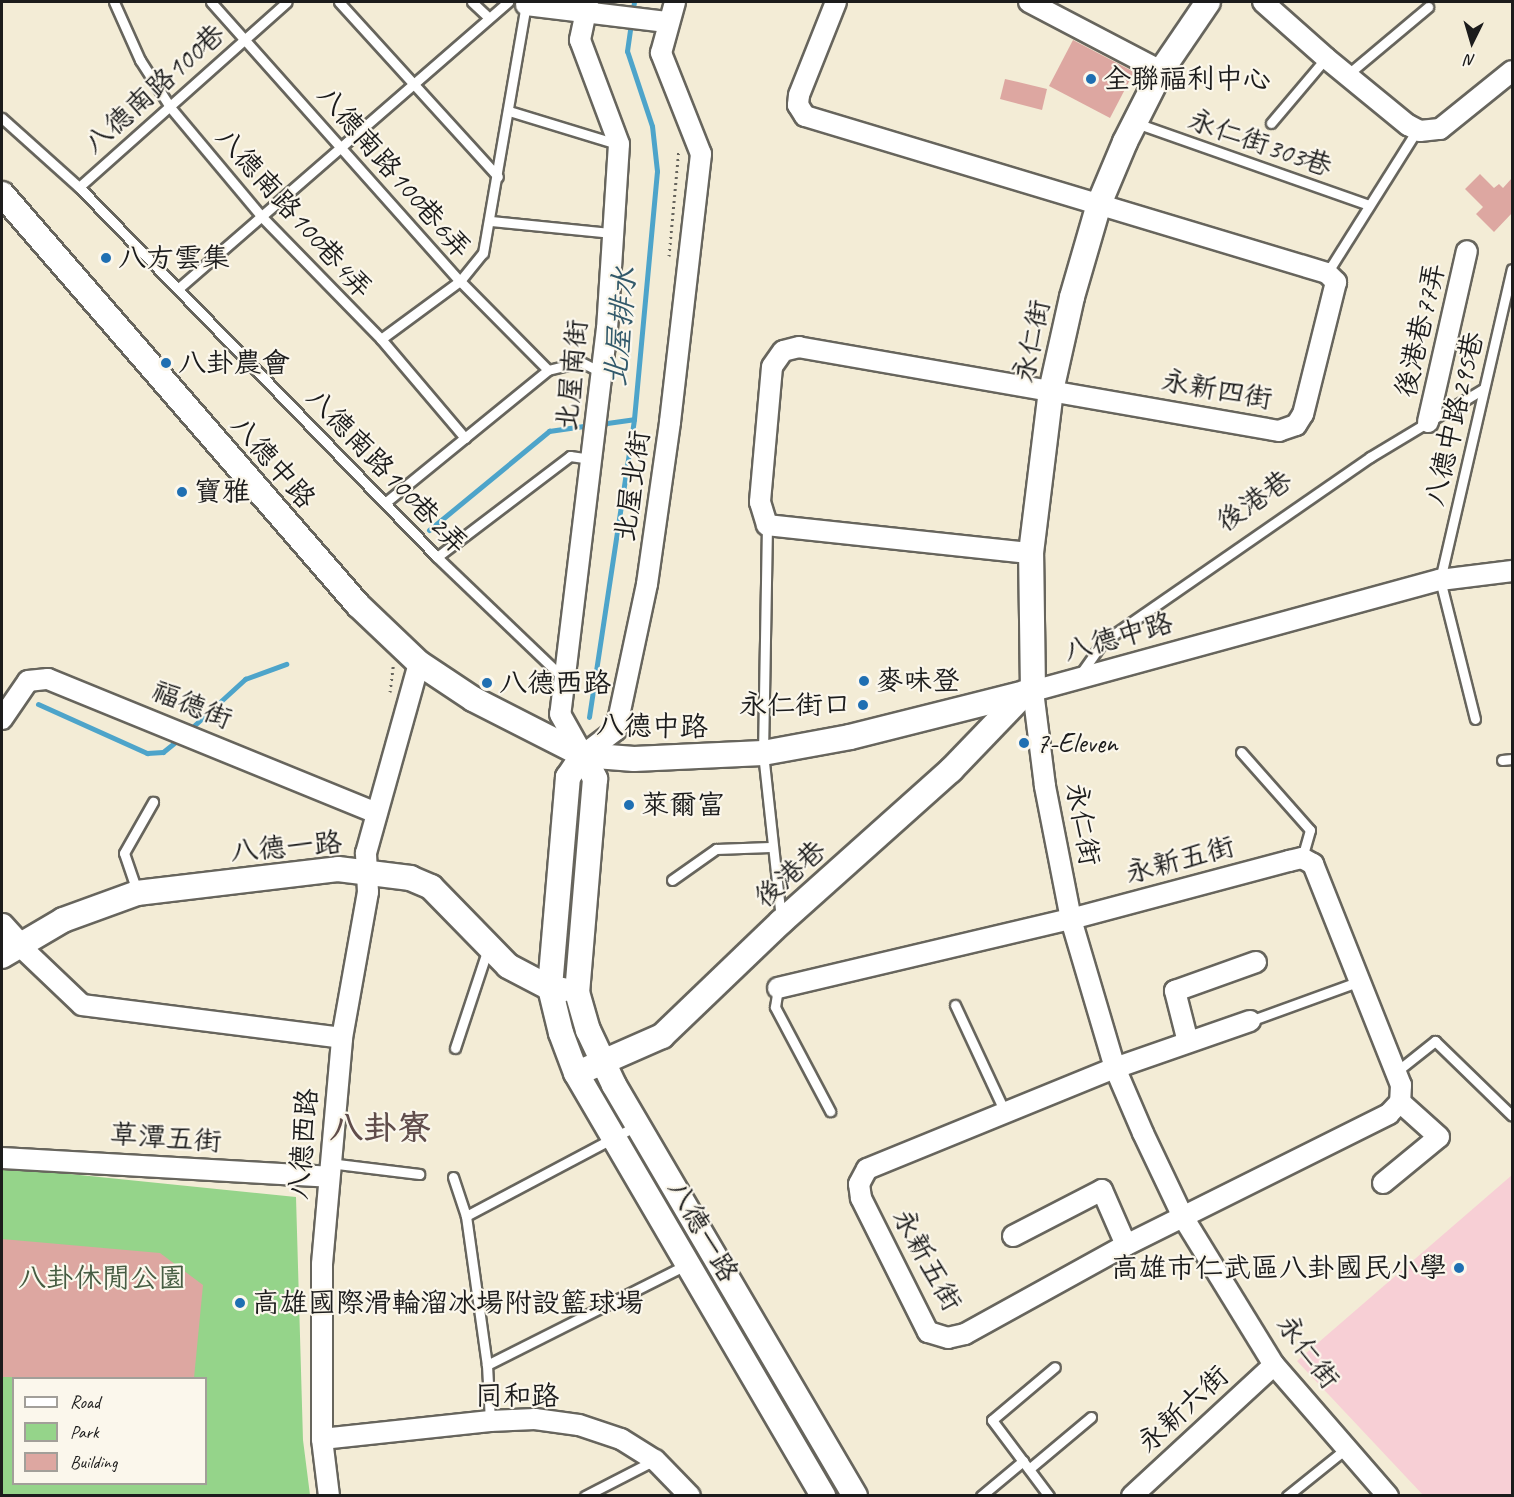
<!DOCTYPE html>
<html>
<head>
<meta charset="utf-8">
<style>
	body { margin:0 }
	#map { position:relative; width:1514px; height:1497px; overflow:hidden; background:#f3ecd6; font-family:Caveat,"LXGW WenKai TC",sans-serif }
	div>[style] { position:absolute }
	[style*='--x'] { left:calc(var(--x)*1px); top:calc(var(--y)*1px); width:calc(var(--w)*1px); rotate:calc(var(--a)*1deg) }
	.built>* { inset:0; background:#f7cfd5 }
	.green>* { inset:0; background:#95d48a }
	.stream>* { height:5px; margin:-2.5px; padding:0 2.5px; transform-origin:2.5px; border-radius:2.5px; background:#4da4ca }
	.building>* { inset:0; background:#dda7a1 }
	.path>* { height:3px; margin-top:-1.5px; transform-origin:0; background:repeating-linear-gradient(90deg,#67655d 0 1.5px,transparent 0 6px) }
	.roads { filter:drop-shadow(2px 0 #67655d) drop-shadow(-2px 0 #67655d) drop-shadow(0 2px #67655d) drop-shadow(0 -2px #67655d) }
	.service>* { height:9px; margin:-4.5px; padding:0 4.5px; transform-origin:4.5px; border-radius:4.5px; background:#fff }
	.minor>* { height:20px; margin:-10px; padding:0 10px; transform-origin:10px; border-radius:10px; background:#fff }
	.tertiary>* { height:24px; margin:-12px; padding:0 12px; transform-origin:12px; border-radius:12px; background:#fff }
	.dots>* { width:16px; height:16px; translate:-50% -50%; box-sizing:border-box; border:3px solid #fbf7ec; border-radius:50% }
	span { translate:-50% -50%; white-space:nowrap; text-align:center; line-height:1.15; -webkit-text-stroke:4.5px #fbf7ec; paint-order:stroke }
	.poi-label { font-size:28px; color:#1c1c1c }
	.left { translate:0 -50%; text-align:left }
	.right { translate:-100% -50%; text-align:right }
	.street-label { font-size:28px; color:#1c1c1c }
	.park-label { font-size:28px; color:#465c42 }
	.water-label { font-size:30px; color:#32596a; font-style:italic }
	.district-label { font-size:34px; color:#604d4b; font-weight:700 }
	.frame { position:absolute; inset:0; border:3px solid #1c1c1c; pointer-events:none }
	.legend { position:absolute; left:12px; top:1377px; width:195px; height:108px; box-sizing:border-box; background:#fbf7ec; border:2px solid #a29f99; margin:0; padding:8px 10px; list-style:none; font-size:18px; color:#1c1c1c }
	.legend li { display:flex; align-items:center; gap:12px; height:30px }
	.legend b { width:30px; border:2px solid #a29f99 }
	.north { position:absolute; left:1442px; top:12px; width:60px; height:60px; -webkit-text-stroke:4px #fbf7ec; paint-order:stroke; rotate:185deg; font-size:16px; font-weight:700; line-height:24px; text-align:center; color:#1c1c1c }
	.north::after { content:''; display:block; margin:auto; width:21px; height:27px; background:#1c1c1c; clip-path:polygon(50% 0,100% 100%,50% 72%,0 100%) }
</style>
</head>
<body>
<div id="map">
	<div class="built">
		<div style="clip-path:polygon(1512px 1175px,1512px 1495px,1423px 1495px,1297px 1361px)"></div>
	</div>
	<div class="green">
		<div style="clip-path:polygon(evenodd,11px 1168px,296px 1197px,303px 1440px,310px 1495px,2px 1495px,2px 1170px,11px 1168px,14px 1378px,206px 1378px,206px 1484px,14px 1484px,14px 1378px)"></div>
	</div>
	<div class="stream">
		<div style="--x:600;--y:424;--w:34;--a:-8"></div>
		<div style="--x:429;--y:530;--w:156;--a:-39.5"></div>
		<div style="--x:549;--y:431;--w:42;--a:-8.1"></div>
		<div style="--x:38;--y:704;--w:120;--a:24.2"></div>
		<div style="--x:147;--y:753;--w:16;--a:-4"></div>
		<div style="--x:163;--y:752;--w:22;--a:-39"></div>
		<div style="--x:589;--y:717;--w:301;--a:-81.4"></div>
		<div style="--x:634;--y:419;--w:249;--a:-84.7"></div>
		<div style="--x:657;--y:171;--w:45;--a:-96.3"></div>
		<div style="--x:652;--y:126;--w:79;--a:-108.4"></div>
		<div style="--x:627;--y:51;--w:49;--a:-81.9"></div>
		<div style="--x:187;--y:732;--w:79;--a:-42.4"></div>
		<div style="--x:245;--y:679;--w:44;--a:-20.1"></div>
	</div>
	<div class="building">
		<div style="clip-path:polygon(1073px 40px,1134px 72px,1110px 118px,1049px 86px)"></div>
		<div style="clip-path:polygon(1005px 79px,1047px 89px,1042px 110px,1000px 99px)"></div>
		<div style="clip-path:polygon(1480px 174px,1494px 188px,1499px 184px,1503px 188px,1512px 178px,1512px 213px,1494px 232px,1476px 214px,1483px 207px,1465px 189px)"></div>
		<div style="clip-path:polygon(2px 1239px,160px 1253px,203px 1285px,194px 1378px,2px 1377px)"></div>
	</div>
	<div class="path">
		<div style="--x:669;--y:256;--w:107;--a:-84.7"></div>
		<div style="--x:390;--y:692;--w:26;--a:-83"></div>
	</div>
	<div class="roads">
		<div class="service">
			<div style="--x:114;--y:2;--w:64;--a:65.9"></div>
			<div style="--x:140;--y:60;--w:56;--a:57.4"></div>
			<div style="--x:170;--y:107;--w:142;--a:50.1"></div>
			<div style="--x:261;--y:216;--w:172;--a:45.7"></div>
			<div style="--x:381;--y:339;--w:130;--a:49.7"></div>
			<div style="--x:211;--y:2;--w:374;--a:48.3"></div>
			<div style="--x:460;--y:281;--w:125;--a:45.3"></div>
			<div style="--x:339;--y:2;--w:236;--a:47.7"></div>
			<div style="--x:472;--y:2;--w:23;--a:43"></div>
			<div style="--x:1347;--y:75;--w:106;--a:-40"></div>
			<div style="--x:509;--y:111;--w:113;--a:17"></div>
			<div style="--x:2;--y:118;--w:103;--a:41.9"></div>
			<div style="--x:79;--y:187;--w:515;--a:45.94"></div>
			<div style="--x:437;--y:557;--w:173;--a:43.8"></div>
			<div style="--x:1136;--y:123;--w:247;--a:19.4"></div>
			<div style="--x:1271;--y:123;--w:85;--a:-49.8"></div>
			<div style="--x:79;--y:187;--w:278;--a:-41.7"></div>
			<div style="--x:491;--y:221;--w:122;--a:5.7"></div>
			<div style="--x:1327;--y:273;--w:169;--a:-57.8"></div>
			<div style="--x:180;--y:287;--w:435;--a:-41"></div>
			<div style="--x:381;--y:339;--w:98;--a:-36.3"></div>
			<div style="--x:460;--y:281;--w:36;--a:-51"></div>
			<div style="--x:483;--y:253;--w:253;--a:-80.2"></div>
			<div style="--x:386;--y:502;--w:209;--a:-39.2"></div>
			<div style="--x:548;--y:370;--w:34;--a:-14"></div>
			<div style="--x:581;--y:362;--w:25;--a:27"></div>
			<div style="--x:767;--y:525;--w:228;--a:91"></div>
			<div style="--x:763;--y:753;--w:168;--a:83.8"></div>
			<div style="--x:437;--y:557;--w:167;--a:-37.2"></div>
			<div style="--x:570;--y:456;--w:21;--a:8"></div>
			<div style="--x:1079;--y:676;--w:42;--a:-54.8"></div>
			<div style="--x:1103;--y:642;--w:325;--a:-34.7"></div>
			<div style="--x:1370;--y:457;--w:132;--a:-31"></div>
			<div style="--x:1475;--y:719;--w:143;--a:-104.1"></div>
			<div style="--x:1440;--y:580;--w:319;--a:-77"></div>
			<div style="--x:1241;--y:752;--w:104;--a:48.5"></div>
			<div style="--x:1310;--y:830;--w:29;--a:106"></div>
			<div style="--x:1502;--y:760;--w:10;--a:-6"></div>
			<div style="--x:672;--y:880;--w:54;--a:-35.2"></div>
			<div style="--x:716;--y:849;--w:54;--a:-2.1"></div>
			<div style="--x:137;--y:891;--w:40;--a:-108.9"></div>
			<div style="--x:124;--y:853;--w:59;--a:-60.4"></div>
			<div style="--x:778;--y:988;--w:19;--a:99"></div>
			<div style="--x:775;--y:1007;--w:118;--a:62.1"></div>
			<div style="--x:955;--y:1005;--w:118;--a:65"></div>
			<div style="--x:1250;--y:1021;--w:117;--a:-20"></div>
			<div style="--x:455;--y:1048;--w:105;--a:-71.7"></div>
			<div style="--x:1396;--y:1072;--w:50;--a:-38.5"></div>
			<div style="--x:1435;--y:1041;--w:107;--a:44.2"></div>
			<div style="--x:329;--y:1163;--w:91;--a:7"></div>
			<div style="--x:453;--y:1177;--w:41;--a:71.6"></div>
			<div style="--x:466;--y:1216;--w:150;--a:82"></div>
			<div style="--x:487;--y:1365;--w:56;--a:86.9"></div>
			<div style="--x:466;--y:1216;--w:192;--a:-27.9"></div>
			<div style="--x:487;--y:1365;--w:223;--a:-26.7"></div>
			<div style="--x:1029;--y:1469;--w:81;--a:-40"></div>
			<div style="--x:585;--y:1496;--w:79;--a:-27.2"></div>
			<div style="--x:981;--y:1496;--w:55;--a:-39.8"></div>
			<div style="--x:1049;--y:1496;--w:95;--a:-126.9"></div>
			<div style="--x:992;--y:1420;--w:82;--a:-40.1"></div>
			<div style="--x:1287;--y:1496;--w:77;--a:-38.7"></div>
		</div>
		<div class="minor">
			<div style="--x:588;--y:2;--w:39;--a:102"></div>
			<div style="--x:580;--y:40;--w:111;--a:69.4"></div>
			<div style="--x:619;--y:144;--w:184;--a:93.7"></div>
			<div style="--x:607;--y:328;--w:389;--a:96.9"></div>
			<div style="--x:560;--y:714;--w:47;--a:60.7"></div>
			<div style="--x:583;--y:755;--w:41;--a:-37.1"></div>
			<div style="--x:616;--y:730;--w:149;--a:-78"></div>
			<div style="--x:647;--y:584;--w:164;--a:-81.9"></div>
			<div style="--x:670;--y:422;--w:270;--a:-83.4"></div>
			<div style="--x:701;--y:154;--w:109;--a:-111.6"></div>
			<div style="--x:661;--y:53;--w:53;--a:-74.6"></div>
			<div style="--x:836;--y:2;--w:100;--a:111.7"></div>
			<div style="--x:799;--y:95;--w:10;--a:96"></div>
			<div style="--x:798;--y:105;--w:13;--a:58"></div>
			<div style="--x:805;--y:116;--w:545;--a:16.74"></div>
			<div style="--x:1327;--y:273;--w:13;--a:45"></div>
			<div style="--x:1336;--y:282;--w:136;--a:104"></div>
			<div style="--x:1303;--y:414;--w:13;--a:122"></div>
			<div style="--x:1296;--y:425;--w:18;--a:161"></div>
			<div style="--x:1279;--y:431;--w:487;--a:-170.1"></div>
			<div style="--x:799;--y:347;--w:16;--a:166"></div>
			<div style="--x:783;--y:351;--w:19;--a:125"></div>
			<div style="--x:772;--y:367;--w:136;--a:95.1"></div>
			<div style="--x:760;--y:502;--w:24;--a:73"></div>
			<div style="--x:767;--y:525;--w:265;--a:6.1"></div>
			<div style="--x:1029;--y:2;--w:149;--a:27.6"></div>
			<div style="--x:1263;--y:2;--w:84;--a:41.6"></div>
			<div style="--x:1326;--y:58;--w:106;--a:39.3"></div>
			<div style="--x:1408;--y:125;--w:13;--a:27"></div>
			<div style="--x:1420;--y:131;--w:20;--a:-6"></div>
			<div style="--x:1440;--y:129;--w:92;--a:-38.9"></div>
			<div style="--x:526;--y:5;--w:142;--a:6.9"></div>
			<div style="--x:1428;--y:422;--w:175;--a:-77.2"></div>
			<div style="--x:2;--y:719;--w:46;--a:-55.6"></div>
			<div style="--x:28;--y:681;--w:20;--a:-6"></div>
			<div style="--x:48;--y:679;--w:354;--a:22.2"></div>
			<div style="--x:19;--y:945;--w:87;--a:43.6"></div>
			<div style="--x:82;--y:1005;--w:262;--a:7.2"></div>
			<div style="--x:778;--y:988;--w:301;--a:-13.3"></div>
			<div style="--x:1071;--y:919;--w:226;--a:-14.9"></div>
			<div style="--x:1289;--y:861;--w:13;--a:-13"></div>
			<div style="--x:1302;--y:858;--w:13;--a:29"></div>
			<div style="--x:1313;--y:864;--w:238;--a:68.3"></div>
			<div style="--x:1401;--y:1085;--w:17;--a:93"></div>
			<div style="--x:1400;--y:1102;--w:16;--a:133"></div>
			<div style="--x:1389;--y:1114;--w:294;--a:153.5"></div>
			<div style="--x:1126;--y:1245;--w:184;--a:151.1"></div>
			<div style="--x:965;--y:1334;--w:17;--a:167"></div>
			<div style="--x:948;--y:1338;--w:21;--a:-163"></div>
			<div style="--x:928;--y:1332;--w:150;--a:-116.6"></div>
			<div style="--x:861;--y:1198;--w:14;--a:-98"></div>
			<div style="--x:859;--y:1184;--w:17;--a:-62"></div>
			<div style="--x:867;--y:1169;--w:268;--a:-22.2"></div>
			<div style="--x:1115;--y:1068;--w:143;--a:-19.2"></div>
			<div style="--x:1188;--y:1042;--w:53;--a:-104.3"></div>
			<div style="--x:1175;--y:991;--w:86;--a:-19.7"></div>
			<div style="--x:2;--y:1158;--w:326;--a:3.3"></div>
			<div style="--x:1383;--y:1183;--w:72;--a:-39.4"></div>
			<div style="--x:1439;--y:1137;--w:52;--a:-138.1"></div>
			<div style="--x:1013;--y:1236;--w:100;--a:-27.3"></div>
			<div style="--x:1102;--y:1190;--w:60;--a:66.4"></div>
			<div style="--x:322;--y:1439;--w:169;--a:-6.1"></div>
			<div style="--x:490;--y:1421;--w:45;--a:-2.5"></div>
			<div style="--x:535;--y:1419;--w:44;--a:7.8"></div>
			<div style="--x:579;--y:1425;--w:44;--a:18.4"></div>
			<div style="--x:621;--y:1439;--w:40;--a:32"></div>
			<div style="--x:655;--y:1460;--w:50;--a:45.8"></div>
			<div style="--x:329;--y:1496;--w:57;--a:-97"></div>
			<div style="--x:322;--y:1439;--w:175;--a:-90"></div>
			<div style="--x:322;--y:1264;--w:227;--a:-84.9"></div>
			<div style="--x:342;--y:1038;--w:148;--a:-79.9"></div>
			<div style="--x:368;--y:892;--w:39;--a:-93"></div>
			<div style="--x:366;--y:853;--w:197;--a:-74.4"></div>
			<div style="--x:1132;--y:1496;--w:193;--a:-42.7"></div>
			<div style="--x:1388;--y:1496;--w:174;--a:-131"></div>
			<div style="--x:1274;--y:1365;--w:174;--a:-121.6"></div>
			<div style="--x:1183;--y:1217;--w:93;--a:-115.5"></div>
			<div style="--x:1143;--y:1133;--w:71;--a:-113.3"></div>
			<div style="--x:1115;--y:1068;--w:155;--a:-106.5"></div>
			<div style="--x:1071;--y:919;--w:136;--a:-101.1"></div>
			<div style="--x:1045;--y:786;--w:96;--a:-97.2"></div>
			<div style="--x:1033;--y:691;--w:422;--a:-15.3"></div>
			<div style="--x:1440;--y:580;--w:73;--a:-7.1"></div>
		</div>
		<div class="tertiary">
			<div style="--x:2;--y:194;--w:544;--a:49.1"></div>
			<div style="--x:358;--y:605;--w:84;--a:43.6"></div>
			<div style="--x:419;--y:663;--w:65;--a:33.7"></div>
			<div style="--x:473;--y:699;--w:123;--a:27"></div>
			<div style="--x:583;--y:755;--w:51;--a:4.5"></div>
			<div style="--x:634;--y:759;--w:129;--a:-2.7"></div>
			<div style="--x:763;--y:753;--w:88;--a:-10.4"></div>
			<div style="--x:850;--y:737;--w:189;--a:-14.1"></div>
			<div style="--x:1033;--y:691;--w:138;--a:-90.8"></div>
			<div style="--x:1031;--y:553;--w:163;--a:-83"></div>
			<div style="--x:1051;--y:391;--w:96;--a:-77.4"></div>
			<div style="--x:1072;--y:297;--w:97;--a:-73.8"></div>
			<div style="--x:1099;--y:204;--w:67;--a:-67.2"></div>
			<div style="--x:1125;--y:142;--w:80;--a:-63.1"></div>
			<div style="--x:1161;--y:71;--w:83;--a:-55.7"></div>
			<div style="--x:583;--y:755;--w:27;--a:63"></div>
			<div style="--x:595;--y:779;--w:214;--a:94.8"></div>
			<div style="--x:577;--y:992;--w:40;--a:74"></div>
			<div style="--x:588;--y:1030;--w:61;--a:64.7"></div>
			<div style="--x:614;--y:1085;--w:476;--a:59.6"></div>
			<div style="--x:583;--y:755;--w:27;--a:124"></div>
			<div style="--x:568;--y:777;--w:212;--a:94.9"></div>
			<div style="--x:550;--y:988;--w:46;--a:76.3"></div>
			<div style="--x:561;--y:1033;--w:43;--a:69.4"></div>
			<div style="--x:576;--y:1073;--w:490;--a:59.7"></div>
			<div style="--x:2;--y:926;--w:25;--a:48"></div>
			<div style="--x:2;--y:956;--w:71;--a:-30.5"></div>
			<div style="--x:63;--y:920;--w:79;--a:-20"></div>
			<div style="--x:137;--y:893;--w:202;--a:-6.8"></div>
			<div style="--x:338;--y:869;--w:73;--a:7.1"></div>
			<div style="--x:410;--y:878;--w:23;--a:23"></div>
			<div style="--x:431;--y:887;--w:110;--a:45.7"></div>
			<div style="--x:508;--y:966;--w:47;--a:27.6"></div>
			<div style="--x:550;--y:988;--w:12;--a:9"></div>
			<div style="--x:587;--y:1069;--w:82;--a:-23.7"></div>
			<div style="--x:662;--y:1036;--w:165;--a:-43.8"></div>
			<div style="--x:781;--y:922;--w:228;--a:-41.8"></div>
			<div style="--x:951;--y:770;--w:108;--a:-46.1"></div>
		</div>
	</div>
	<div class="dots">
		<div style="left:1091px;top:79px;background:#1f6fb2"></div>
		<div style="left:106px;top:258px;background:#1f6fb2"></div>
		<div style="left:166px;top:363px;background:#1f6fb2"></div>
		<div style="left:182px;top:492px;background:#1f6fb2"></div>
		<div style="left:864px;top:681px;background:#1f6fb2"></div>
		<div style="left:487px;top:683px;background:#1f6fb2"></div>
		<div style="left:863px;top:705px;background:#1f6fb2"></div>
		<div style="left:1024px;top:743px;background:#1f6fb2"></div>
		<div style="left:629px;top:805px;background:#1f6fb2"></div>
		<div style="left:1459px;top:1268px;background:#1f6fb2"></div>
		<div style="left:240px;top:1303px;background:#1f6fb2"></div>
	</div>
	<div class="poi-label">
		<span class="left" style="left:1103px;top:79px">全聯福利中心</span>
		<span class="left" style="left:118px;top:258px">八方雲集</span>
		<span class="left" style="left:178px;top:363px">八卦農會</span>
		<span class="left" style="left:194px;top:492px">寶雅</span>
		<span class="left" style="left:876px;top:681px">麥味登</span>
		<span class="left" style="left:499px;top:683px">八德西路</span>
		<span class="right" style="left:851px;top:705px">永仁街口</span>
		<span class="left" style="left:1036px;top:743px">7-Eleven</span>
		<span class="left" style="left:641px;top:805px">萊爾富</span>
		<span class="right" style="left:1447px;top:1268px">高雄市仁武區八卦國民小學</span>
		<span class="left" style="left:252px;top:1303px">高雄國際滑輪溜冰場附設籃球場</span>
	</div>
	<div class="street-label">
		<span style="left:154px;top:89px;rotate:-42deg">八德南路100巷</span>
		<span style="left:1260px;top:143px;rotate:19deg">永仁街303巷</span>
		<span style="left:394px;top:172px;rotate:49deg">八德南路100巷6弄</span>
		<span style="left:294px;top:213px;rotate:48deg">八德南路100巷4弄</span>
		<span style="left:1420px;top:330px;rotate:-77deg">後港巷77弄</span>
		<span style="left:1032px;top:341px;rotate:-78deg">永仁街</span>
		<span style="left:572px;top:375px;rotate:-84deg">北屋南街</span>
		<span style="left:1217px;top:390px;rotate:10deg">永新四街</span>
		<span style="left:1454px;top:419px;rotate:-77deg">八德中路295巷</span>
		<span style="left:273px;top:462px;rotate:49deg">八德中路</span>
		<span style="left:387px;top:471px;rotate:46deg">八德南路100巷2弄</span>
		<span style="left:632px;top:486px;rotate:-82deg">北屋北街</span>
		<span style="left:1254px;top:501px;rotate:-35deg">後港巷</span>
		<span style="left:1118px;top:637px;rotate:-16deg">八德中路</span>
		<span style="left:192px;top:705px;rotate:22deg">福德街</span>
		<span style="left:652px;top:726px;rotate:1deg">八德中路</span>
		<span style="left:1083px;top:824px;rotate:80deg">永仁街</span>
		<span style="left:286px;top:847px;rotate:-5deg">八德一路</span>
		<span style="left:1180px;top:860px;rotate:-15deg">永新五街</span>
		<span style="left:790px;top:874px;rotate:-42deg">後港巷</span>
		<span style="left:166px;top:1138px;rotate:4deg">草潭五街</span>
		<span style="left:303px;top:1144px;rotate:-85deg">八德西路</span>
		<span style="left:703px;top:1231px;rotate:60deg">八德一路</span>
		<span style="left:927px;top:1260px;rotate:61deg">永新五街</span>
		<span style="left:1308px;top:1352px;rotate:53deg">永仁街</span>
		<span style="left:517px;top:1396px">同和路</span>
		<span style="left:1183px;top:1409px;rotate:-43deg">永新六街</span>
	</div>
	<div class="park-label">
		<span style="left:102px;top:1278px">八卦休閒公園</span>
	</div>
	<div class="water-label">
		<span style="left:620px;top:327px;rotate:-85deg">北屋排水</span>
	</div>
	<div class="district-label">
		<span style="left:380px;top:1128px">八卦寮</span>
	</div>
	<div class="frame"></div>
	<ul class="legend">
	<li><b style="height:8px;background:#fff"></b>Road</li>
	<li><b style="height:16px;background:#95d48a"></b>Park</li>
	<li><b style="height:16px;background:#dda7a1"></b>Building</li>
	</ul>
	<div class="north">N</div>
</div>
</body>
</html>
